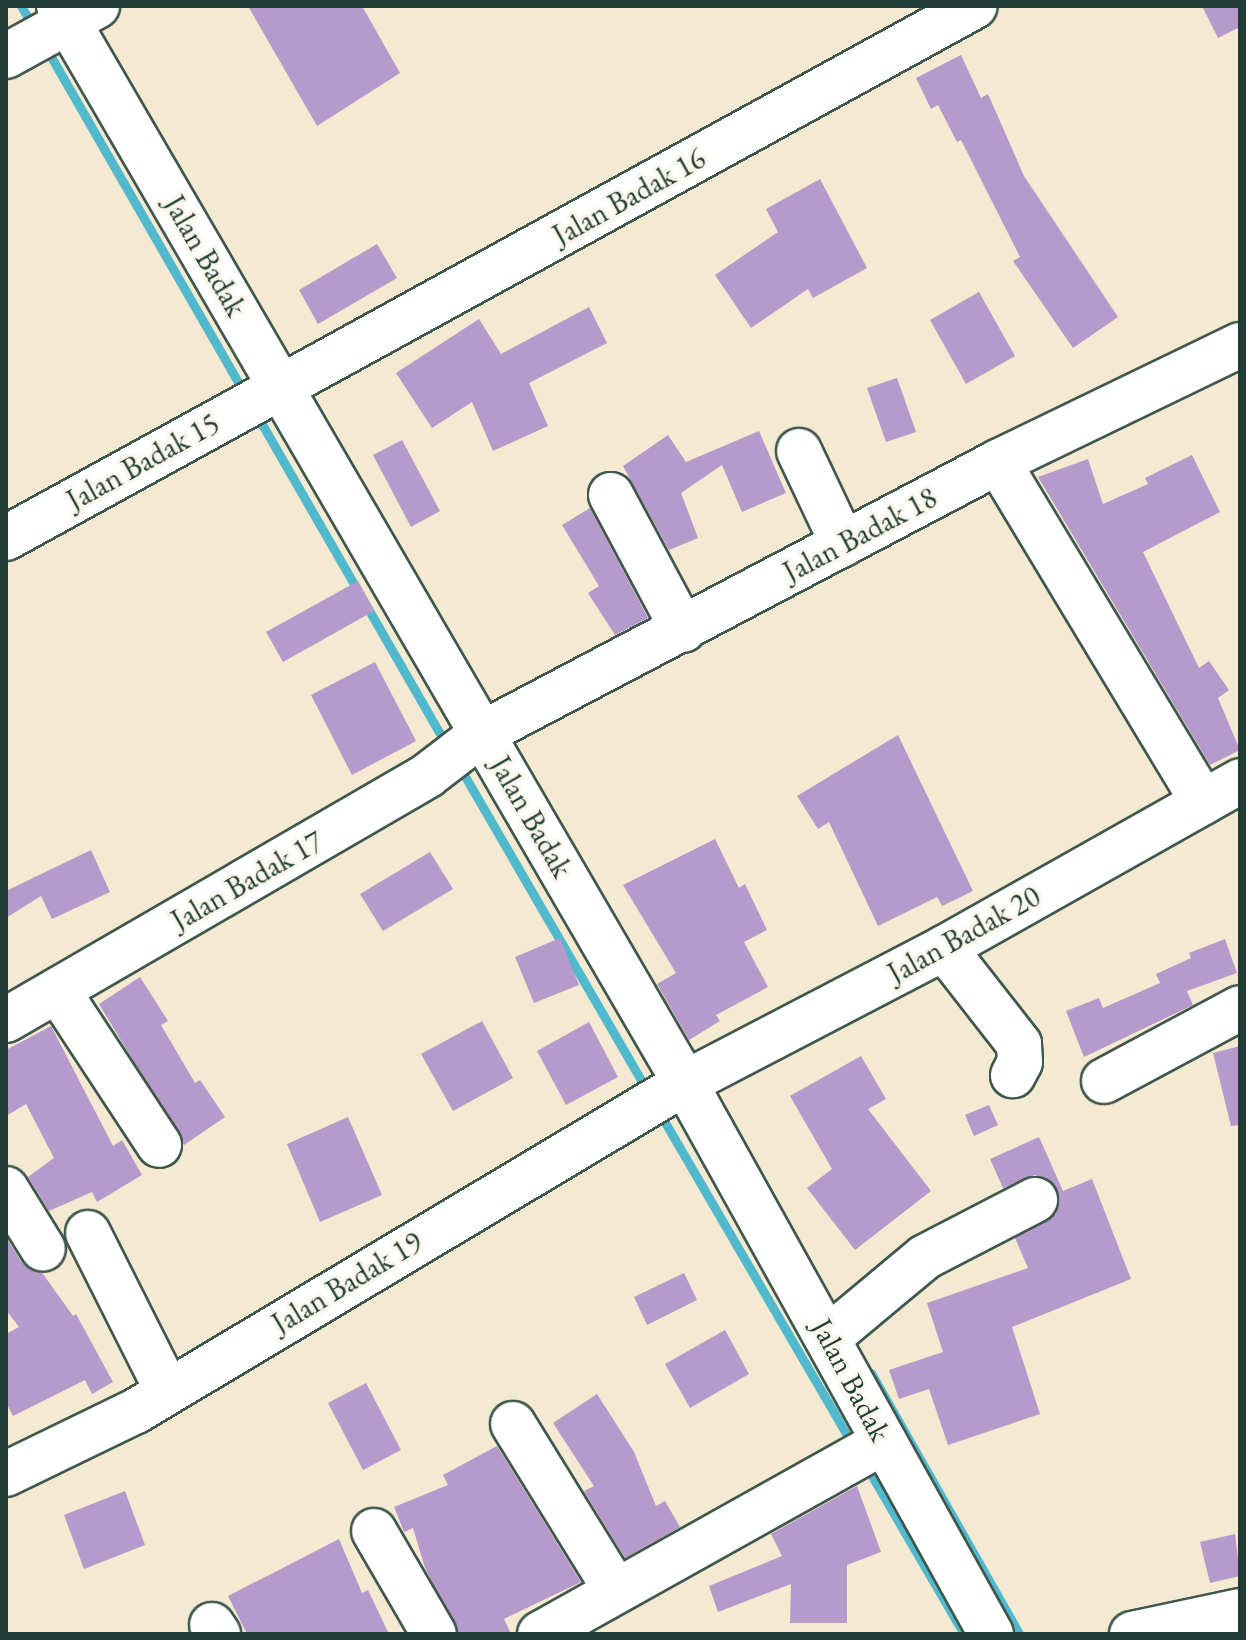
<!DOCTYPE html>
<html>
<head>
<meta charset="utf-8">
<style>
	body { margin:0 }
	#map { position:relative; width:1246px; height:1640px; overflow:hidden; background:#f4e9d1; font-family:"EB Garamond",serif }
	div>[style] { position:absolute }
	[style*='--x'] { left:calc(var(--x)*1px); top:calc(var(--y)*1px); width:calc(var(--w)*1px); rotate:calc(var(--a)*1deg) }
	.stream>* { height:9px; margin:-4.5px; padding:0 4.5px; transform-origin:4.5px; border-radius:4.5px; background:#50b9cd }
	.building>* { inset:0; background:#b69acb }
	.roads { filter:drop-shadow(2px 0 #3f574c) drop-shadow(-2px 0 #3f574c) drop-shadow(0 2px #3f574c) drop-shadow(0 -2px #3f574c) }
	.minor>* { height:44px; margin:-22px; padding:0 22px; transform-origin:22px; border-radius:22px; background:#fff }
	span { translate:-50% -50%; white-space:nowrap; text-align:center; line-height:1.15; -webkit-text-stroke:7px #fbf7ec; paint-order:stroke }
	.street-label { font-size:30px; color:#1f3d34 }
	.frame { position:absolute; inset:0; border:8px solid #1f3d34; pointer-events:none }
</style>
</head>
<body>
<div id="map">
	<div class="stream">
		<div style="--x:21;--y:6;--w:26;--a:59"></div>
		<div style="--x:46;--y:48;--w:397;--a:60.1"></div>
		<div style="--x:255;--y:412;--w:385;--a:60.1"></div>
		<div style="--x:459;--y:766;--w:377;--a:59.9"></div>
		<div style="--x:659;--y:1112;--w:385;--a:59.8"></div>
		<div style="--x:871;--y:1373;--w:300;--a:60.4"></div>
		<div style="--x:865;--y:1464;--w:197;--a:59.8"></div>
	</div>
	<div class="building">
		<div style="clip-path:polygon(248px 6px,362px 6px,400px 73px,317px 126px)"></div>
		<div style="clip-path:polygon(1202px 6px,1240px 6px,1240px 27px,1218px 38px)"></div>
		<div style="clip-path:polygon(961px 55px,981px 98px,988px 94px,1024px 176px,1118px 317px,1073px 348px,1013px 261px,1020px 257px,961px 140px,957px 142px,938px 105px,931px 109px,916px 78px)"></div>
		<div style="clip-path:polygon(820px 179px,867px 268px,813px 298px,808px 289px,751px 328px,715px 275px,778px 232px,766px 209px)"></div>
		<div style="clip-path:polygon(377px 244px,397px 278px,318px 324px,299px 290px)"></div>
		<div style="clip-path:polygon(979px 292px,1015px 356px,966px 384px,930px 320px)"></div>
		<div style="clip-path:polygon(589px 307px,607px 343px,529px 383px,548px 426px,493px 451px,472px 402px,432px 428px,396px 373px,479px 319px,501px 354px)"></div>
		<div style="clip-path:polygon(897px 378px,916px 432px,886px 442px,867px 388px)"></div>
		<div style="clip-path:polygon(759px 431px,786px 493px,742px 512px,722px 465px,681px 493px,698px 538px,669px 550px,623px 466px,668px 435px,686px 462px)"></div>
		<div style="clip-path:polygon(402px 440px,440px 511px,411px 527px,373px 455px)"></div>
		<div style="clip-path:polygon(1192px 455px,1220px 512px,1143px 552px,1199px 668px,1209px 661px,1229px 690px,1218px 698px,1240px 750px,1210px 765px,1038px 477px,1088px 459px,1103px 504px,1148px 484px,1145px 478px)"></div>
		<div style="clip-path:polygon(590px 508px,648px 618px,615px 635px,588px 593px,599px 586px,562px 525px)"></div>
		<div style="clip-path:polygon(358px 581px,374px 611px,283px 662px,266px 632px)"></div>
		<div style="clip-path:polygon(375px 662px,416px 741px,352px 775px,311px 695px)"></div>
		<div style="clip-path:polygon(898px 735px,973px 891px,942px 906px,937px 897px,878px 926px,829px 822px,818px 829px,797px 796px)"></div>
		<div style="clip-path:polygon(715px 839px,739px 888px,745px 884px,767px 930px,744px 942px,768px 987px,716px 1015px,720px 1021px,689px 1040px,657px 984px,676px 973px,623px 885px)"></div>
		<div style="clip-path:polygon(91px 850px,110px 892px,52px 919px,41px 896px,6px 918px,6px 891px)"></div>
		<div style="clip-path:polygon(430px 852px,453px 889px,383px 931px,360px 894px)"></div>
		<div style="clip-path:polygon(560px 938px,579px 985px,534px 1003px,515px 957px)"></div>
		<div style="clip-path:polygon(1225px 939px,1237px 973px,1187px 991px,1193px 1005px,1084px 1057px,1066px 1011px,1099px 998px,1103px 1008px,1160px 983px,1156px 974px,1191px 958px,1189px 953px)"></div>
		<div style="clip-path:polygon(140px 977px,168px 1021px,161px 1025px,195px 1083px,200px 1080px,225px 1117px,184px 1145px,99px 1004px)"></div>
		<div style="clip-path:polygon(482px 1021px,513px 1078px,453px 1111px,421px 1054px)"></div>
		<div style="clip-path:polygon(589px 1022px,618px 1077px,566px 1105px,537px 1051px)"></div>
		<div style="clip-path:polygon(51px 1026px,113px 1146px,122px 1140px,142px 1175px,97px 1202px,92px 1192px,49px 1211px,28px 1177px,54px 1158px,26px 1104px,6px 1116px,6px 1050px)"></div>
		<div style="clip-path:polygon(1240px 1046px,1240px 1125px,1231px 1126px,1213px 1053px)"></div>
		<div style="clip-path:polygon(861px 1056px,886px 1099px,868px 1109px,931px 1191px,855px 1250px,807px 1188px,832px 1169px,790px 1096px)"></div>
		<div style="clip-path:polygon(989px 1105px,998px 1125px,974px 1136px,965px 1115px)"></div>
		<div style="clip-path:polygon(348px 1117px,382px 1195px,320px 1222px,287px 1144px)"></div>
		<div style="clip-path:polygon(1039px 1137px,1063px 1191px,1092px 1179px,1131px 1279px,1012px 1327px,1040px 1414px,948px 1445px,929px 1389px,899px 1399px,889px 1370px,943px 1352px,927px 1303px,1028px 1268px,1015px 1238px,1056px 1214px,1057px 1189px,1035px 1175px,1003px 1188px,990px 1159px)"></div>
		<div style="clip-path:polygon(6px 1237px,22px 1263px,43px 1274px,73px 1316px,76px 1314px,113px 1382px,92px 1394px,85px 1380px,13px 1416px,6px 1402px,6px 1334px,19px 1327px,6px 1310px)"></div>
		<div style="clip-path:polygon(684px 1273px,697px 1300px,647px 1325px,634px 1297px)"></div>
		<div style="clip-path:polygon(725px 1330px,749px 1374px,690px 1408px,665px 1364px)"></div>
		<div style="clip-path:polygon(366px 1383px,401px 1450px,363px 1470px,328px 1403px)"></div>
		<div style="clip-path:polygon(597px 1394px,634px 1452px,656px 1506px,665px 1501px,680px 1527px,625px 1558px,584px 1491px,594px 1486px,553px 1423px)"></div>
		<div style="clip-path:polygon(497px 1446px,581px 1582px,504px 1619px,511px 1634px,459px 1634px,425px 1568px,413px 1528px,404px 1532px,394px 1507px,448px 1485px,443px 1475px)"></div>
		<div style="clip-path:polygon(857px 1486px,881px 1552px,847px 1565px,847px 1623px,790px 1623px,791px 1584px,718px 1612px,709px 1586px,782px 1556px,771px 1534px)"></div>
		<div style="clip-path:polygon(125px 1491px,145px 1545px,84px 1569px,64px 1515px)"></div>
		<div style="clip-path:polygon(1235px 1534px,1240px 1576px,1210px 1583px,1200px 1542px)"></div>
		<div style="clip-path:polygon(339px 1539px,362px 1593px,368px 1590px,389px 1634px,247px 1634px,228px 1596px)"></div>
	</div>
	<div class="roads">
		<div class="minor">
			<div style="--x:59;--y:6;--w:1246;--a:59.83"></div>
			<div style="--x:685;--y:1083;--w:630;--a:60.95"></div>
			<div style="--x:6;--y:56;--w:104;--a:-28.8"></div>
			<div style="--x:799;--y:451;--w:103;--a:64.7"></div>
			<div style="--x:998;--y:462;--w:397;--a:58.9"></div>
			<div style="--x:611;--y:495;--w:153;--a:61.9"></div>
			<div style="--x:6;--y:538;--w:1105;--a:-28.77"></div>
			<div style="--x:944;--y:948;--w:122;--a:52"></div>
			<div style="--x:1019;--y:1044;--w:18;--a:87"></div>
			<div style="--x:1020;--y:1062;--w:15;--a:118"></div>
			<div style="--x:58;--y:991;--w:184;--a:56.7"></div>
			<div style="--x:6;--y:1020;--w:488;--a:-30.1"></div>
			<div style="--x:428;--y:775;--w:69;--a:-37.4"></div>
			<div style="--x:483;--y:733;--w:582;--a:-27.75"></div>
			<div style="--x:998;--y:462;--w:269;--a:-25.8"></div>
			<div style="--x:1104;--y:1081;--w:154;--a:-28.2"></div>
			<div style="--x:6;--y:1189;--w:70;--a:58.3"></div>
			<div style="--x:88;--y:1233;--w:176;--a:63.3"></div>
			<div style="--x:829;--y:1337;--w:125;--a:-39.8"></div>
			<div style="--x:925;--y:1257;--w:124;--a:-27.4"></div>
			<div style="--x:513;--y:1424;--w:196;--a:58.3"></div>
			<div style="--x:6;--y:1474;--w:144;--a:-25.9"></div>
			<div style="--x:136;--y:1411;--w:640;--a:-30.86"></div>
			<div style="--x:685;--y:1083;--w:292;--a:-27.5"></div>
			<div style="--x:944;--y:948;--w:340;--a:-29.4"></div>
			<div style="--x:374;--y:1531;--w:119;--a:59.8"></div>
			<div style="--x:212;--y:1625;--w:11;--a:56"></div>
			<div style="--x:540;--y:1634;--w:394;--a:-29.2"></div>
			<div style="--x:1132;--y:1634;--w:110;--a:-12"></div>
		</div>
	</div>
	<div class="street-label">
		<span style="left:629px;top:197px;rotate:-29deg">Jalan Badak 16</span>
		<span style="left:205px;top:256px;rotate:60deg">Jalan Badak</span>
		<span style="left:143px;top:462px;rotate:-29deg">Jalan Badak 15</span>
		<span style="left:860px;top:535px;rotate:-28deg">Jalan Badak 18</span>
		<span style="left:531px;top:817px;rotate:60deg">Jalan Badak</span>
		<span style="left:247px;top:881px;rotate:-30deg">Jalan Badak 17</span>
		<span style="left:964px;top:935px;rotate:-29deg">Jalan Badak 20</span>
		<span style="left:347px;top:1283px;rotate:-31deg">Jalan Badak 19</span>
		<span style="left:851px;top:1380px;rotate:62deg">Jalan Badak</span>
	</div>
	<div class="frame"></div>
</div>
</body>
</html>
